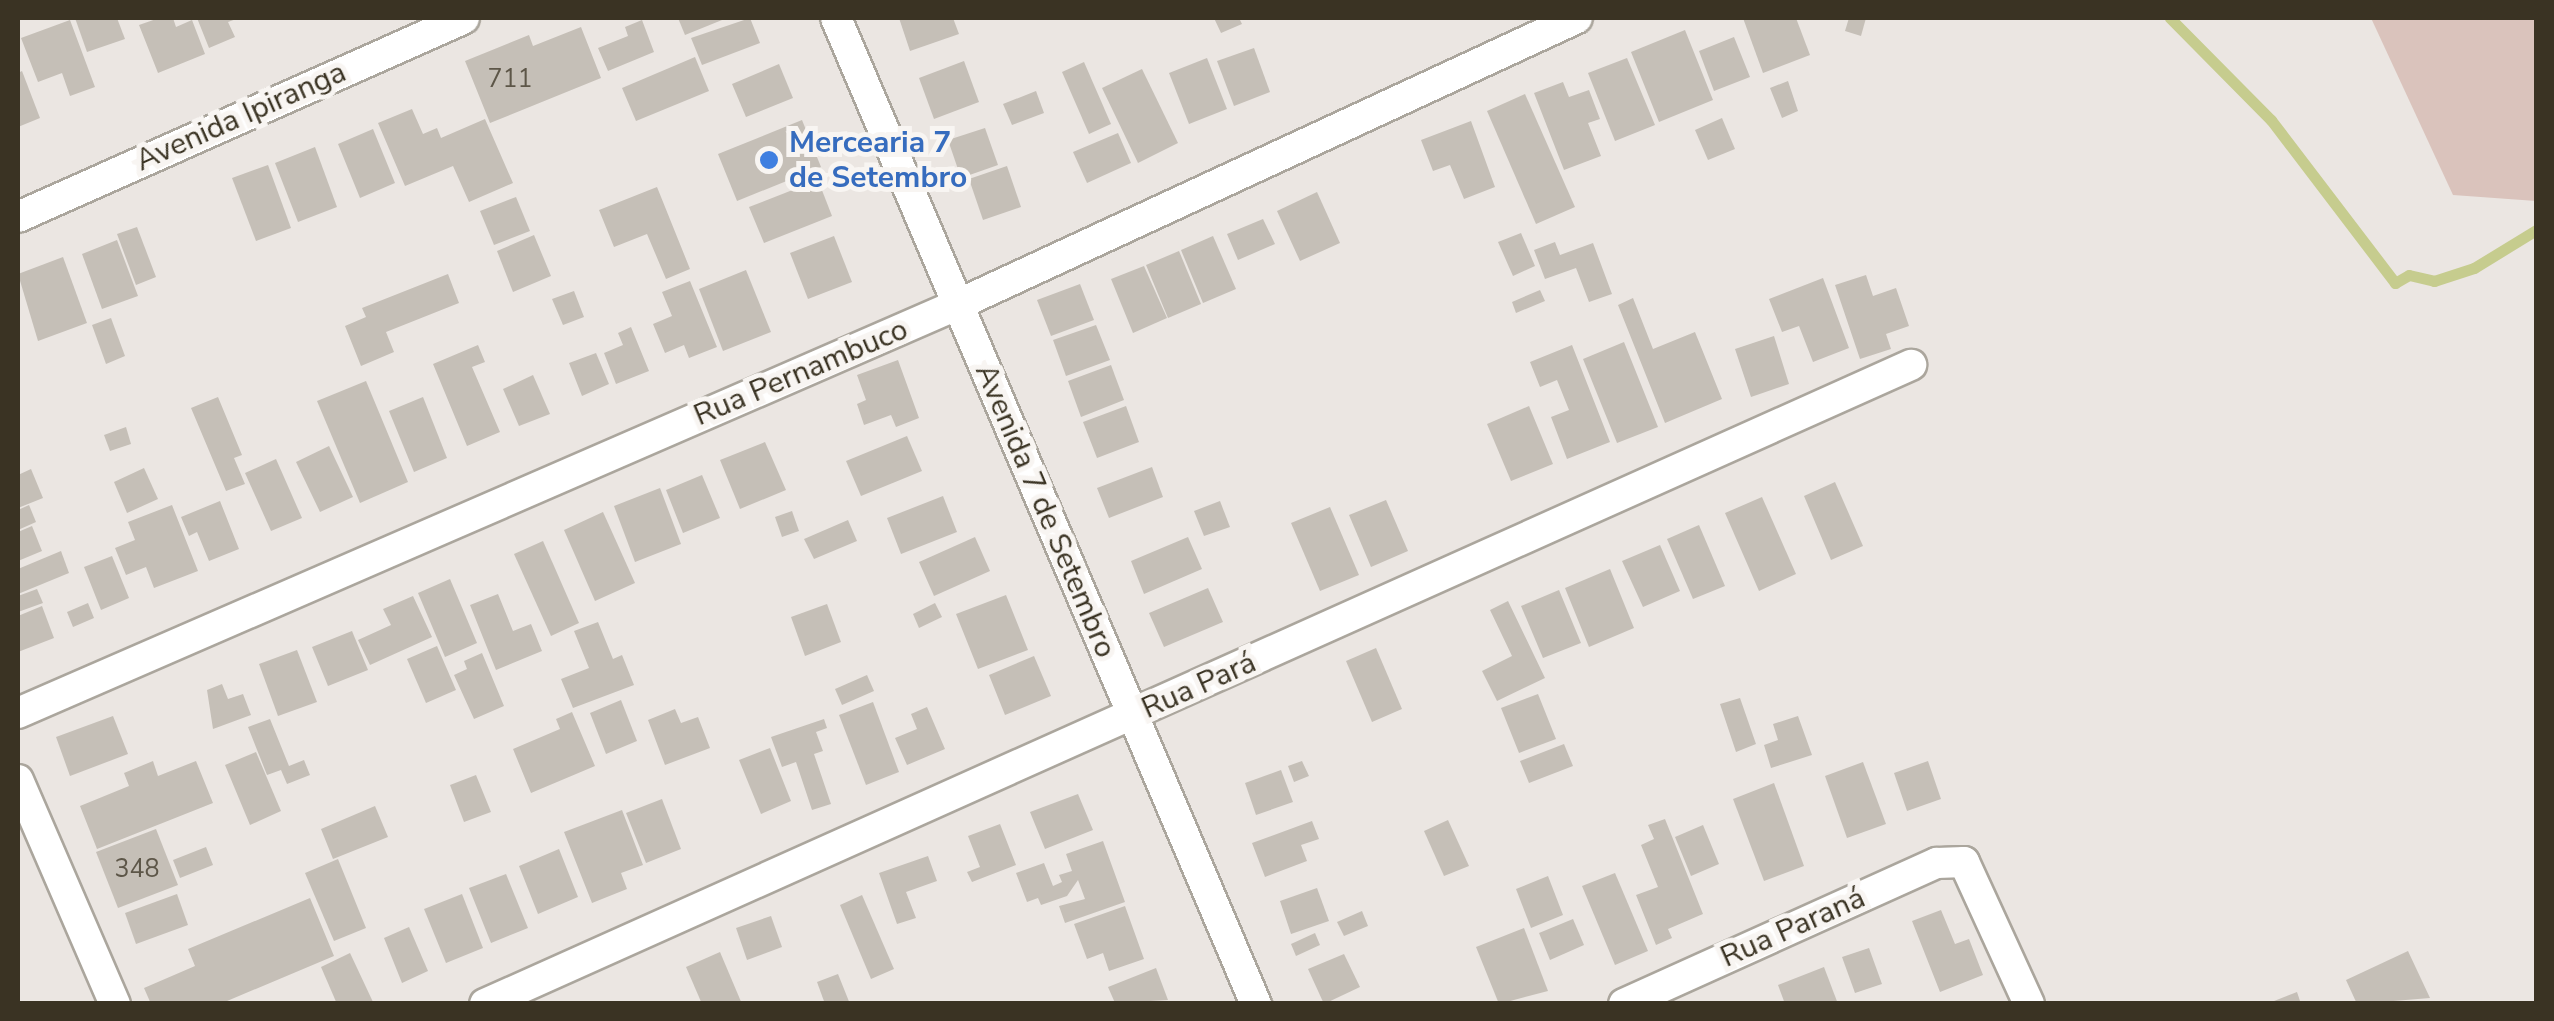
<!DOCTYPE html>
<html>
<head>
<meta charset="utf-8">
<style>
	body { margin:0 }
	#map { position:relative; width:2554px; height:1021px; overflow:hidden; background:#ebe6e2; font-family:"Nunito Sans",sans-serif }
	div>[style] { position:absolute }
	[style*='--x'] { left:calc(var(--x)*1px); top:calc(var(--y)*1px); width:calc(var(--w)*1px); rotate:calc(var(--a)*1deg) }
	.green>* { inset:0; background:#dac3bc }
	.stream>* { height:11px; margin:-5.5px; padding:0 5.5px; transform-origin:5.5px; border-radius:5.5px; background:#c6cc8e }
	.building>* { inset:0; background:#c5bfb7 }
	.roads { filter:drop-shadow(2px 0 #aba69d) drop-shadow(-2px 0 #aba69d) drop-shadow(0 2px #aba69d) drop-shadow(0 -2px #aba69d) }
	.minor>* { height:30px; margin:-15px; padding:0 15px; transform-origin:15px; border-radius:15px; background:#fff }
	.tertiary>* { height:30px; margin:-15px; padding:0 15px; transform-origin:15px; border-radius:15px; background:#fff }
	.dots>* { width:28px; height:28px; translate:-50% -50%; box-sizing:border-box; border:5px solid #f8f5f2; border-radius:50% }
	span { translate:-50% -50%; white-space:nowrap; text-align:center; line-height:1.15; -webkit-text-stroke:10px #f8f5f2; paint-order:stroke }
	.number-label { font-size:25px; color:#5d5648 }
	.number-label span { -webkit-text-stroke-width:0 }
	.street-label { font-size:30px; color:#3a3323 }
	.shop-label { font-size:30px; color:#366cbe; font-weight:700 }
	.left { translate:0 -50%; text-align:left }
	.frame { position:absolute; inset:0; border:20px solid #3a3323; pointer-events:none }
</style>
</head>
<body>
<div id="map">
	<div class="green">
		<div style="clip-path:polygon(2371px 18px,2536px 18px,2536px 201px,2453px 195px)"></div>
	</div>
	<div class="stream">
		<div style="--x:2170;--y:18;--w:144;--a:45.3"></div>
		<div style="--x:2271;--y:120;--w:205;--a:52.7"></div>
		<div style="--x:2395;--y:283;--w:16;--a:-30"></div>
		<div style="--x:2409;--y:275;--w:26;--a:13"></div>
		<div style="--x:2434;--y:281;--w:42;--a:-18"></div>
		<div style="--x:2474;--y:268;--w:73;--a:-31.5"></div>
	</div>
	<div class="building">
		<div style="clip-path:polygon(75px 18px,117px 18px,125px 39px,87px 52px)"></div>
		<div style="clip-path:polygon(159px 18px,173px 18px,176px 27px,192px 20px,205px 54px,158px 73px,139px 25px)"></div>
		<div style="clip-path:polygon(197px 18px,239px 18px,228px 22px,235px 37px,209px 48px)"></div>
		<div style="clip-path:polygon(678px 18px,727px 18px,685px 35px)"></div>
		<div style="clip-path:polygon(750px 18px,760px 43px,702px 65px,691px 38px)"></div>
		<div style="clip-path:polygon(899px 18px,953px 18px,959px 34px,910px 51px)"></div>
		<div style="clip-path:polygon(1214px 18px,1239px 18px,1242px 24px,1221px 33px)"></div>
		<div style="clip-path:polygon(1743px 18px,1796px 18px,1810px 55px,1763px 73px)"></div>
		<div style="clip-path:polygon(1849px 18px,1866px 18px,1861px 36px,1845px 31px)"></div>
		<div style="clip-path:polygon(70px 20px,95px 87px,70px 96px,62px 73px,38px 82px,21px 38px)"></div>
		<div style="clip-path:polygon(642px 20px,654px 52px,608px 71px,598px 48px,628px 36px,625px 27px)"></div>
		<div style="clip-path:polygon(581px 27px,601px 78px,490px 123px,465px 61px,529px 35px,533px 46px)"></div>
		<div style="clip-path:polygon(1685px 30px,1713px 100px,1659px 122px,1631px 52px)"></div>
		<div style="clip-path:polygon(1734px 37px,1750px 77px,1714px 91px,1699px 51px)"></div>
		<div style="clip-path:polygon(1254px 48px,1270px 92px,1234px 106px,1217px 61px)"></div>
		<div style="clip-path:polygon(695px 57px,709px 91px,636px 121px,622px 88px)"></div>
		<div style="clip-path:polygon(1207px 58px,1227px 109px,1189px 124px,1169px 73px)"></div>
		<div style="clip-path:polygon(1627px 58px,1655px 125px,1615px 141px,1588px 73px)"></div>
		<div style="clip-path:polygon(964px 61px,979px 102px,934px 119px,919px 78px)"></div>
		<div style="clip-path:polygon(1084px 62px,1111px 124px,1089px 134px,1062px 72px)"></div>
		<div style="clip-path:polygon(779px 64px,793px 98px,746px 117px,732px 84px)"></div>
		<div style="clip-path:polygon(1142px 69px,1178px 143px,1138px 163px,1102px 88px)"></div>
		<div style="clip-path:polygon(22px 71px,40px 118px,18px 127px,18px 73px)"></div>
		<div style="clip-path:polygon(1788px 81px,1798px 111px,1782px 118px,1770px 88px)"></div>
		<div style="clip-path:polygon(1563px 82px,1569px 97px,1589px 90px,1600px 119px,1588px 123px,1601px 156px,1564px 170px,1534px 93px)"></div>
		<div style="clip-path:polygon(1036px 91px,1044px 113px,1012px 125px,1003px 104px)"></div>
		<div style="clip-path:polygon(1525px 94px,1575px 207px,1536px 224px,1487px 111px)"></div>
		<div style="clip-path:polygon(412px 109px,423px 134px,437px 128px,441px 138px,485px 119px,513px 183px,469px 202px,453px 166px,405px 186px,378px 123px)"></div>
		<div style="clip-path:polygon(1722px 118px,1735px 149px,1708px 160px,1695px 130px)"></div>
		<div style="clip-path:polygon(802px 120px,821px 167px,737px 201px,718px 154px)"></div>
		<div style="clip-path:polygon(1471px 121px,1495px 187px,1464px 199px,1450px 165px,1433px 171px,1421px 140px)"></div>
		<div style="clip-path:polygon(985px 128px,998px 165px,961px 178px,948px 140px)"></div>
		<div style="clip-path:polygon(373px 129px,395px 183px,360px 198px,338px 144px)"></div>
		<div style="clip-path:polygon(1118px 133px,1131px 163px,1087px 183px,1073px 152px)"></div>
		<div style="clip-path:polygon(315px 147px,337px 207px,298px 222px,275px 163px)"></div>
		<div style="clip-path:polygon(268px 165px,291px 228px,256px 241px,232px 178px)"></div>
		<div style="clip-path:polygon(1007px 166px,1021px 207px,983px 220px,969px 179px)"></div>
		<div style="clip-path:polygon(818px 180px,832px 216px,764px 243px,749px 207px)"></div>
		<div style="clip-path:polygon(657px 187px,690px 269px,666px 279px,647px 234px,614px 247px,599px 210px)"></div>
		<div style="clip-path:polygon(1317px 192px,1340px 243px,1300px 261px,1277px 211px)"></div>
		<div style="clip-path:polygon(516px 197px,530px 231px,494px 245px,480px 211px)"></div>
		<div style="clip-path:polygon(1263px 219px,1275px 244px,1238px 260px,1227px 234px)"></div>
		<div style="clip-path:polygon(137px 227px,156px 277px,136px 285px,117px 234px)"></div>
		<div style="clip-path:polygon(1521px 233px,1535px 266px,1513px 276px,1498px 242px)"></div>
		<div style="clip-path:polygon(534px 235px,551px 276px,513px 292px,497px 251px)"></div>
		<div style="clip-path:polygon(834px 236px,852px 282px,808px 299px,790px 253px)"></div>
		<div style="clip-path:polygon(1213px 236px,1236px 289px,1203px 303px,1181px 250px)"></div>
		<div style="clip-path:polygon(117px 240px,138px 296px,102px 309px,82px 254px)"></div>
		<div style="clip-path:polygon(1555px 242px,1560px 255px,1593px 243px,1612px 294px,1589px 302px,1576px 268px,1545px 279px,1534px 250px)"></div>
		<div style="clip-path:polygon(1179px 251px,1201px 304px,1168px 318px,1146px 265px)"></div>
		<div style="clip-path:polygon(63px 257px,87px 323px,38px 341px,18px 274px)"></div>
		<div style="clip-path:polygon(1144px 266px,1167px 318px,1133px 333px,1111px 279px)"></div>
		<div style="clip-path:polygon(746px 270px,771px 332px,723px 351px,699px 289px)"></div>
		<div style="clip-path:polygon(448px 274px,459px 303px,386px 332px,394px 352px,361px 366px,345px 326px,366px 317px,362px 308px)"></div>
		<div style="clip-path:polygon(1866px 275px,1873px 296px,1896px 288px,1909px 326px,1886px 334px,1891px 349px,1860px 359px,1835px 285px)"></div>
		<div style="clip-path:polygon(1823px 278px,1849px 348px,1813px 362px,1799px 326px,1782px 332px,1769px 299px)"></div>
		<div style="clip-path:polygon(690px 281px,717px 347px,689px 358px,684px 345px,665px 353px,653px 324px,672px 316px,662px 292px)"></div>
		<div style="clip-path:polygon(1080px 284px,1094px 320px,1051px 336px,1037px 300px)"></div>
		<div style="clip-path:polygon(1540px 290px,1545px 301px,1516px 313px,1512px 302px)"></div>
		<div style="clip-path:polygon(574px 291px,584px 317px,563px 325px,552px 299px)"></div>
		<div style="clip-path:polygon(1633px 298px,1653px 349px,1695px 332px,1722px 399px,1665px 423px,1618px 305px)"></div>
		<div style="clip-path:polygon(111px 318px,125px 356px,106px 364px,92px 325px)"></div>
		<div style="clip-path:polygon(1096px 325px,1110px 360px,1066px 376px,1053px 340px)"></div>
		<div style="clip-path:polygon(631px 327px,649px 371px,616px 384px,604px 353px,623px 345px,618px 333px)"></div>
		<div style="clip-path:polygon(1774px 336px,1789px 384px,1751px 397px,1735px 349px)"></div>
		<div style="clip-path:polygon(1624px 342px,1658px 427px,1617px 443px,1583px 359px)"></div>
		<div style="clip-path:polygon(478px 345px,485px 362px,472px 367px,500px 432px,467px 446px,433px 364px)"></div>
		<div style="clip-path:polygon(1572px 345px,1610px 442px,1567px 459px,1551px 417px,1569px 410px,1557px 380px,1540px 387px,1530px 362px)"></div>
		<div style="clip-path:polygon(596px 353px,609px 384px,582px 396px,569px 363px)"></div>
		<div style="clip-path:polygon(898px 360px,919px 418px,896px 427px,891px 415px,864px 425px,857px 404px,866px 400px,857px 375px)"></div>
		<div style="clip-path:polygon(1111px 365px,1124px 400px,1081px 417px,1068px 381px)"></div>
		<div style="clip-path:polygon(533px 375px,550px 414px,519px 426px,503px 389px)"></div>
		<div style="clip-path:polygon(366px 381px,408px 482px,360px 503px,317px 401px)"></div>
		<div style="clip-path:polygon(218px 397px,242px 455px,234px 458px,245px 484px,226px 491px,191px 408px)"></div>
		<div style="clip-path:polygon(423px 397px,447px 458px,414px 472px,389px 411px)"></div>
		<div style="clip-path:polygon(1126px 406px,1139px 442px,1097px 458px,1083px 422px)"></div>
		<div style="clip-path:polygon(1529px 406px,1553px 464px,1511px 481px,1487px 424px)"></div>
		<div style="clip-path:polygon(126px 427px,131px 444px,110px 451px,104px 435px)"></div>
		<div style="clip-path:polygon(907px 436px,922px 471px,861px 496px,846px 461px)"></div>
		<div style="clip-path:polygon(765px 442px,786px 490px,740px 509px,720px 460px)"></div>
		<div style="clip-path:polygon(329px 446px,353px 497px,320px 512px,296px 462px)"></div>
		<div style="clip-path:polygon(276px 459px,302px 518px,271px 531px,245px 473px)"></div>
		<div style="clip-path:polygon(1152px 467px,1163px 497px,1109px 518px,1097px 488px)"></div>
		<div style="clip-path:polygon(144px 468px,158px 499px,127px 513px,114px 482px)"></div>
		<div style="clip-path:polygon(31px 469px,43px 498px,18px 508px,18px 475px)"></div>
		<div style="clip-path:polygon(702px 475px,720px 518px,683px 533px,666px 490px)"></div>
		<div style="clip-path:polygon(1835px 482px,1863px 546px,1831px 560px,1804px 496px)"></div>
		<div style="clip-path:polygon(660px 488px,681px 544px,635px 562px,614px 506px)"></div>
		<div style="clip-path:polygon(943px 496px,957px 532px,901px 554px,887px 518px)"></div>
		<div style="clip-path:polygon(1762px 497px,1796px 574px,1759px 591px,1725px 513px)"></div>
		<div style="clip-path:polygon(1386px 500px,1408px 551px,1371px 567px,1349px 515px)"></div>
		<div style="clip-path:polygon(220px 501px,239px 549px,209px 561px,197px 532px,189px 536px,181px 517px)"></div>
		<div style="clip-path:polygon(1220px 501px,1230px 527px,1204px 536px,1194px 511px)"></div>
		<div style="clip-path:polygon(29px 505px,36px 522px,18px 530px,18px 510px)"></div>
		<div style="clip-path:polygon(172px 505px,198px 571px,154px 588px,146px 567px,126px 575px,115px 548px,135px 540px,128px 522px)"></div>
		<div style="clip-path:polygon(1330px 507px,1359px 575px,1320px 591px,1291px 523px)"></div>
		<div style="clip-path:polygon(792px 511px,799px 531px,782px 537px,775px 517px)"></div>
		<div style="clip-path:polygon(603px 512px,635px 583px,595px 601px,564px 530px)"></div>
		<div style="clip-path:polygon(848px 520px,857px 541px,814px 559px,804px 539px)"></div>
		<div style="clip-path:polygon(1699px 525px,1725px 586px,1693px 599px,1667px 539px)"></div>
		<div style="clip-path:polygon(32px 526px,42px 551px,18px 561px,18px 532px)"></div>
		<div style="clip-path:polygon(975px 537px,990px 571px,934px 596px,919px 562px)"></div>
		<div style="clip-path:polygon(1188px 537px,1202px 569px,1144px 594px,1131px 561px)"></div>
		<div style="clip-path:polygon(543px 541px,579px 623px,551px 636px,514px 554px)"></div>
		<div style="clip-path:polygon(1660px 545px,1680px 591px,1643px 607px,1622px 561px)"></div>
		<div style="clip-path:polygon(61px 551px,69px 573px,18px 594px,18px 569px)"></div>
		<div style="clip-path:polygon(112px 556px,129px 598px,101px 610px,84px 567px)"></div>
		<div style="clip-path:polygon(1610px 569px,1634px 628px,1589px 647px,1565px 588px)"></div>
		<div style="clip-path:polygon(450px 579px,477px 643px,445px 657px,418px 593px)"></div>
		<div style="clip-path:polygon(1208px 588px,1223px 622px,1164px 647px,1149px 613px)"></div>
		<div style="clip-path:polygon(37px 589px,43px 603px,18px 612px,18px 596px)"></div>
		<div style="clip-path:polygon(1559px 590px,1581px 643px,1543px 658px,1521px 606px)"></div>
		<div style="clip-path:polygon(498px 594px,513px 631px,531px 624px,542px 651px,496px 670px,470px 605px)"></div>
		<div style="clip-path:polygon(1006px 595px,1028px 650px,978px 669px,956px 614px)"></div>
		<div style="clip-path:polygon(413px 596px,432px 637px,370px 665px,358px 640px,391px 625px,383px 609px)"></div>
		<div style="clip-path:polygon(1508px 601px,1545px 678px,1497px 701px,1482px 671px,1512px 656px,1490px 610px)"></div>
		<div style="clip-path:polygon(88px 603px,94px 618px,73px 627px,67px 612px)"></div>
		<div style="clip-path:polygon(935px 603px,942px 617px,919px 628px,913px 614px)"></div>
		<div style="clip-path:polygon(827px 604px,841px 642px,805px 656px,791px 617px)"></div>
		<div style="clip-path:polygon(42px 606px,54px 638px,18px 652px,18px 616px)"></div>
		<div style="clip-path:polygon(598px 622px,613px 659px,622px 655px,634px 685px,573px 708px,561px 679px,589px 668px,574px 631px)"></div>
		<div style="clip-path:polygon(352px 631px,368px 670px,328px 686px,312px 647px)"></div>
		<div style="clip-path:polygon(437px 646px,456px 690px,426px 703px,407px 659px)"></div>
		<div style="clip-path:polygon(1376px 648px,1402px 709px,1372px 722px,1346px 661px)"></div>
		<div style="clip-path:polygon(297px 650px,317px 702px,278px 716px,259px 664px)"></div>
		<div style="clip-path:polygon(482px 653px,504px 706px,474px 719px,454px 675px,467px 669px,464px 661px)"></div>
		<div style="clip-path:polygon(1034px 656px,1051px 696px,1005px 715px,989px 675px)"></div>
		<div style="clip-path:polygon(867px 675px,874px 691px,842px 705px,835px 689px)"></div>
		<div style="clip-path:polygon(222px 684px,228px 699px,243px 694px,251px 715px,213px 729px,207px 690px)"></div>
		<div style="clip-path:polygon(1538px 694px,1556px 739px,1519px 753px,1501px 708px)"></div>
		<div style="clip-path:polygon(1740px 698px,1756px 744px,1736px 752px,1720px 704px)"></div>
		<div style="clip-path:polygon(621px 700px,637px 741px,606px 754px,590px 713px)"></div>
		<div style="clip-path:polygon(873px 702px,899px 772px,866px 785px,839px 715px)"></div>
		<div style="clip-path:polygon(927px 707px,945px 749px,907px 765px,895px 738px,917px 729px,911px 714px)"></div>
		<div style="clip-path:polygon(675px 709px,681px 723px,698px 717px,710px 748px,665px 765px,648px 720px)"></div>
		<div style="clip-path:polygon(572px 712px,595px 766px,531px 793px,513px 749px,560px 729px,556px 719px)"></div>
		<div style="clip-path:polygon(113px 716px,128px 754px,70px 776px,56px 737px)"></div>
		<div style="clip-path:polygon(1798px 716px,1812px 755px,1771px 768px,1764px 745px,1778px 740px,1773px 724px)"></div>
		<div style="clip-path:polygon(270px 719px,289px 766px,304px 760px,310px 775px,287px 784px,281px 770px,267px 775px,248px 727px)"></div>
		<div style="clip-path:polygon(824px 719px,827px 728px,816px 732px,823px 751px,814px 754px,831px 804px,812px 810px,796px 762px,782px 767px,771px 737px)"></div>
		<div style="clip-path:polygon(1564px 744px,1573px 766px,1529px 783px,1520px 761px)"></div>
		<div style="clip-path:polygon(770px 748px,791px 801px,761px 814px,739px 760px)"></div>
		<div style="clip-path:polygon(256px 752px,281px 811px,250px 825px,225px 765px)"></div>
		<div style="clip-path:polygon(153px 761px,158px 776px,196px 761px,213px 803px,97px 849px,80px 806px,129px 786px,124px 773px)"></div>
		<div style="clip-path:polygon(1302px 761px,1309px 776px,1294px 782px,1288px 766px)"></div>
		<div style="clip-path:polygon(1928px 761px,1941px 799px,1907px 811px,1894px 773px)"></div>
		<div style="clip-path:polygon(1863px 762px,1886px 824px,1847px 838px,1825px 776px)"></div>
		<div style="clip-path:polygon(1281px 770px,1293px 802px,1256px 815px,1245px 783px)"></div>
		<div style="clip-path:polygon(476px 775px,491px 812px,464px 822px,450px 785px)"></div>
		<div style="clip-path:polygon(1774px 783px,1804px 866px,1764px 881px,1733px 799px)"></div>
		<div style="clip-path:polygon(1078px 794px,1093px 830px,1045px 849px,1030px 812px)"></div>
		<div style="clip-path:polygon(662px 799px,681px 849px,646px 863px,626px 813px)"></div>
		<div style="clip-path:polygon(375px 806px,388px 837px,333px 859px,321px 829px)"></div>
		<div style="clip-path:polygon(622px 810px,643px 865px,621px 873px,627px 889px,592px 903px,564px 832px)"></div>
		<div style="clip-path:polygon(1665px 819px,1703px 914px,1668px 929px,1672px 938px,1656px 945px,1636px 895px,1658px 887px,1641px 845px,1654px 839px,1648px 825px)"></div>
		<div style="clip-path:polygon(1448px 820px,1469px 866px,1444px 876px,1424px 831px)"></div>
		<div style="clip-path:polygon(1312px 821px,1319px 839px,1301px 845px,1307px 861px,1265px 877px,1252px 843px)"></div>
		<div style="clip-path:polygon(1000px 824px,1016px 865px,972px 882px,967px 872px,980px 867px,968px 836px)"></div>
		<div style="clip-path:polygon(1703px 825px,1719px 864px,1691px 876px,1675px 837px)"></div>
		<div style="clip-path:polygon(156px 829px,178px 885px,118px 908px,96px 852px)"></div>
		<div style="clip-path:polygon(1103px 841px,1125px 902px,1065px 923px,1059px 906px,1085px 899px,1078px 880px,1067px 896px,1041px 905px,1038px 898px,1027px 902px,1016px 873px,1044px 863px,1053px 886px,1062px 882px,1059px 875px,1072px 871px,1066px 854px)"></div>
		<div style="clip-path:polygon(206px 847px,213px 865px,180px 878px,173px 860px)"></div>
		<div style="clip-path:polygon(559px 849px,578px 897px,538px 914px,519px 866px)"></div>
		<div style="clip-path:polygon(928px 856px,937px 881px,906px 892px,916px 918px,897px 924px,879px 873px)"></div>
		<div style="clip-path:polygon(338px 859px,366px 928px,334px 941px,305px 873px)"></div>
		<div style="clip-path:polygon(1615px 873px,1648px 951px,1615px 965px,1582px 886px)"></div>
		<div style="clip-path:polygon(506px 874px,528px 928px,491px 943px,469px 888px)"></div>
		<div style="clip-path:polygon(1548px 876px,1563px 915px,1531px 928px,1516px 889px)"></div>
		<div style="clip-path:polygon(1317px 888px,1329px 921px,1291px 934px,1280px 901px)"></div>
		<div style="clip-path:polygon(177px 894px,188px 925px,136px 944px,125px 913px)"></div>
		<div style="clip-path:polygon(462px 894px,483px 948px,446px 963px,424px 909px)"></div>
		<div style="clip-path:polygon(862px 895px,894px 969px,871px 979px,840px 905px)"></div>
		<div style="clip-path:polygon(310px 898px,334px 956px,220px 1004px,151px 1004px,144px 988px,195px 966px,188px 949px)"></div>
		<div style="clip-path:polygon(1125px 906px,1144px 959px,1109px 971px,1103px 953px,1087px 959px,1074px 924px)"></div>
		<div style="clip-path:polygon(1941px 910px,1955px 944px,1969px 939px,1983px 975px,1940px 992px,1912px 921px)"></div>
		<div style="clip-path:polygon(1362px 911px,1368px 926px,1344px 936px,1337px 922px)"></div>
		<div style="clip-path:polygon(771px 916px,782px 947px,747px 960px,736px 928px)"></div>
		<div style="clip-path:polygon(1573px 919px,1584px 945px,1550px 960px,1539px 933px)"></div>
		<div style="clip-path:polygon(409px 927px,428px 971px,402px 983px,384px 938px)"></div>
		<div style="clip-path:polygon(1524px 928px,1548px 991px,1499px 1004px,1476px 947px)"></div>
		<div style="clip-path:polygon(1315px 933px,1320px 945px,1296px 956px,1291px 944px)"></div>
		<div style="clip-path:polygon(1869px 948px,1882px 984px,1855px 993px,1842px 957px)"></div>
		<div style="clip-path:polygon(2408px 951px,2430px 998px,2357px 1004px,2346px 980px)"></div>
		<div style="clip-path:polygon(720px 952px,742px 1004px,702px 1004px,686px 967px)"></div>
		<div style="clip-path:polygon(350px 953px,373px 1002px,369px 1004px,337px 1004px,321px 967px)"></div>
		<div style="clip-path:polygon(1344px 954px,1360px 987px,1324px 1004px,1308px 969px)"></div>
		<div style="clip-path:polygon(1824px 967px,1838px 1004px,1785px 1004px,1778px 985px)"></div>
		<div style="clip-path:polygon(1156px 968px,1168px 1000px,1115px 1003px,1108px 987px)"></div>
		<div style="clip-path:polygon(838px 974px,850px 1004px,825px 1004px,817px 982px)"></div>
		<div style="clip-path:polygon(2297px 992px,2301px 1004px,2269px 1004px,2269px 1003px)"></div>
	</div>
	<div class="roads">
		<div class="minor">
			<div style="--x:836;--y:18;--w:1072;--a:66.93"></div>
			<div style="--x:18;--y:217;--w:488;--a:-24"></div>
			<div style="--x:18;--y:713;--w:1024;--a:-23.49"></div>
			<div style="--x:957;--y:305;--w:683;--a:-24.84"></div>
			<div style="--x:485;--y:1004;--w:1563;--a:-24.14"></div>
			<div style="--x:1624;--y:1004;--w:343;--a:-24.3"></div>
			<div style="--x:1937;--y:863;--w:27;--a:-2"></div>
			<div style="--x:1964;--y:862;--w:156;--a:65.4"></div>
		</div>
		<div class="tertiary">
			<div style="--x:18;--y:780;--w:244;--a:66.6"></div>
		</div>
	</div>
	<div class="dots">
		<div style="left:769px;top:160px;background:#3f7fe0"></div>
	</div>
	<div class="number-label">
		<span style="left:510px;top:79px">711</span>
		<span style="left:137px;top:869px">348</span>
	</div>
	<div class="street-label">
		<span style="left:241px;top:117px;rotate:-24deg">Avenida Ipiranga</span>
		<span style="left:801px;top:373px;rotate:-23deg">Rua Pernambuco</span>
		<span style="left:1045px;top:511px;rotate:67deg">Avenida 7 de Setembro</span>
		<span style="left:1199px;top:686px;rotate:-24deg">Rua Pará</span>
		<span style="left:1793px;top:928px;rotate:-24deg">Rua Paraná</span>
	</div>
	<div class="shop-label">
		<span class="left" style="left:789px;top:160px">Mercearia 7<br>de Setembro</span>
	</div>
	<div class="frame"></div>
</div>
</body>
</html>
